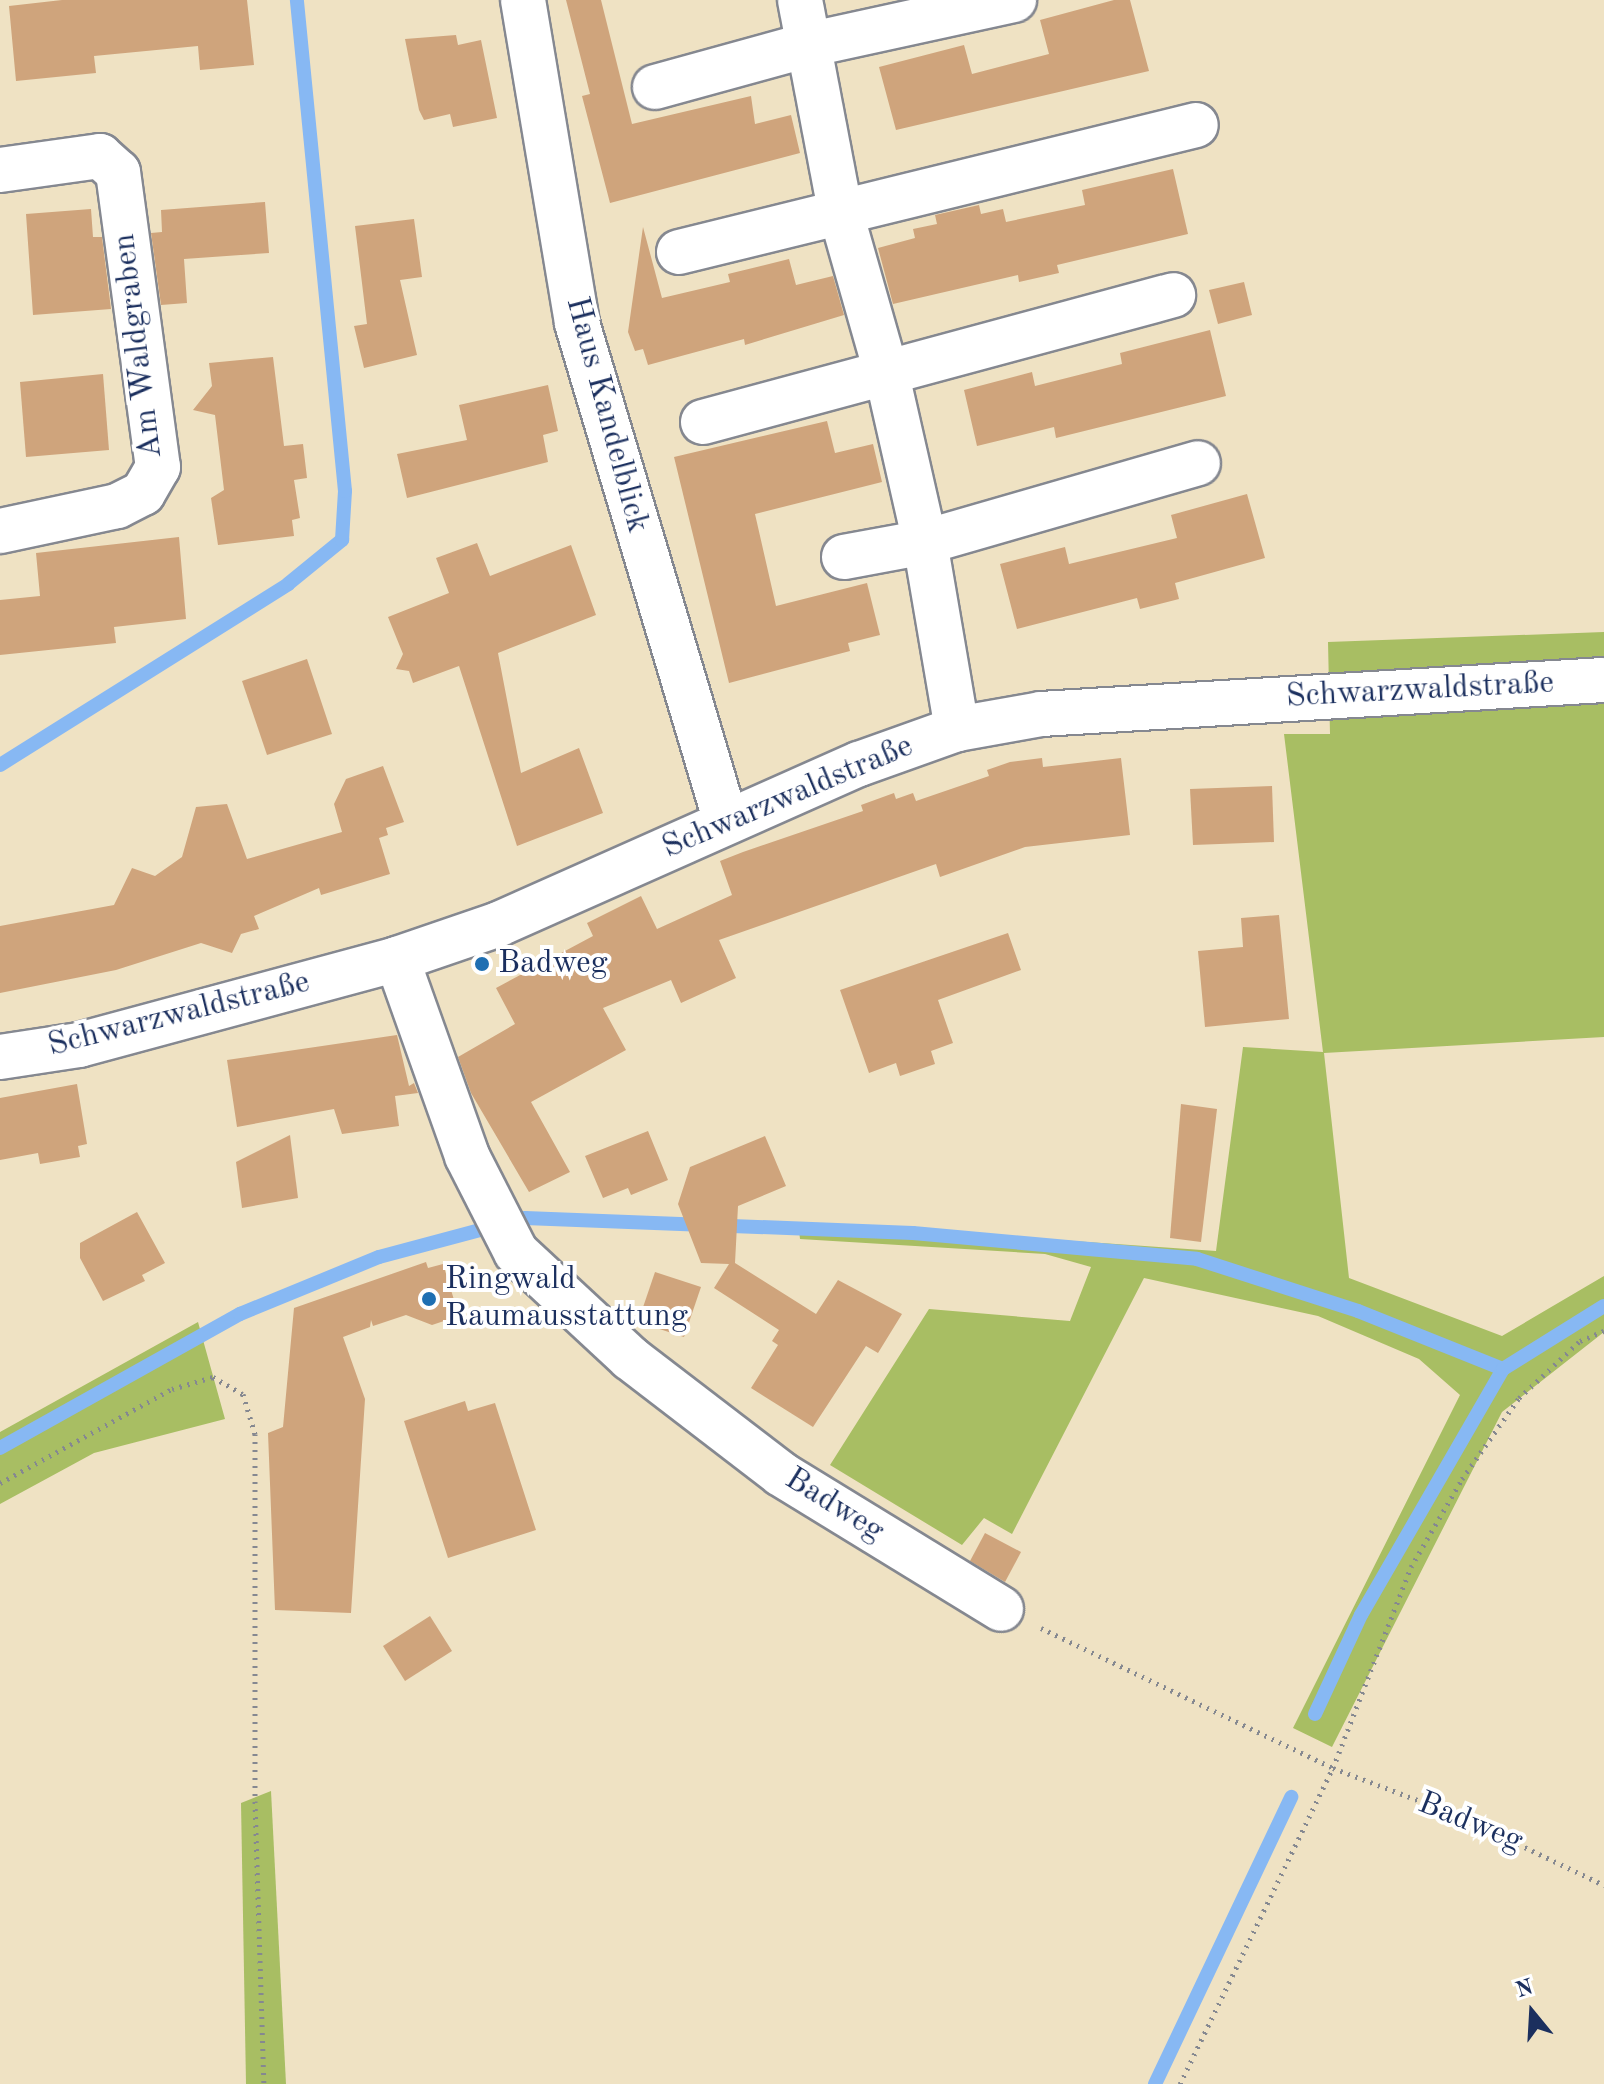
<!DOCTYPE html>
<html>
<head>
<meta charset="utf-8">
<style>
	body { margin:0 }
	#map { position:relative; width:1604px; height:2084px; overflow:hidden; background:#efe2c3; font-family:"Old Standard TT",serif }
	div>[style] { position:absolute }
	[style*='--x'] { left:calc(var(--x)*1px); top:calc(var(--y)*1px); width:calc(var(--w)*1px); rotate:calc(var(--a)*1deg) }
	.green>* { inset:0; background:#a8be63 }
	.stream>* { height:14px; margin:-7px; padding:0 7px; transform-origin:7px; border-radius:7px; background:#87b8f3 }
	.building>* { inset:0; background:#cfa47c }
	.path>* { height:5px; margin-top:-2.5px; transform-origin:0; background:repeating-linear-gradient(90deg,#858890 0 2px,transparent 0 8px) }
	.roads { filter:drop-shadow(2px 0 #858890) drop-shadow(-2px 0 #858890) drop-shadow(0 2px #858890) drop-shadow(0 -2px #858890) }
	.minor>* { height:44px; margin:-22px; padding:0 22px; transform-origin:22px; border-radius:22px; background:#fff }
	.dots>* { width:22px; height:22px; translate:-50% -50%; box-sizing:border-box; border:4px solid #fff; border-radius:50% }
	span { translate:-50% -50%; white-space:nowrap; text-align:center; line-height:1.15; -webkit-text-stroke:8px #fff; paint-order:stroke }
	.street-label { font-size:32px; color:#1b2f5e }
	.poi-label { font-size:32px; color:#1b2f5e }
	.left { translate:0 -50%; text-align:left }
	.north { position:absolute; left:1492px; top:1972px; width:80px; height:80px; -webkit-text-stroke:6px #fff; paint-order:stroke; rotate:342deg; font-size:22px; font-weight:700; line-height:32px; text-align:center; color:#1b2f5e }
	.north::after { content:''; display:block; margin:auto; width:28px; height:36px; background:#1b2f5e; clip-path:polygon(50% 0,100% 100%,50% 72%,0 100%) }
</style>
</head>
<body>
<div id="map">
	<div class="green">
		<div style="clip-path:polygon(1604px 632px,1604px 1037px,1324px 1053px,1349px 1278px,1502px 1336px,1604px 1276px,1604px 1332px,1502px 1412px,1332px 1747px,1293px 1728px,1460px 1395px,1419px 1359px,1318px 1316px,1144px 1278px,1012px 1534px,984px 1518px,962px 1545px,830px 1465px,929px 1309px,1070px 1321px,1091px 1267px,1045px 1254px,800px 1239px,798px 1222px,1216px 1251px,1243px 1047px,1323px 1052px,1284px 734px,1330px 734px,1328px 642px)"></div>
		<div style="clip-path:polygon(198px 1322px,225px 1419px,94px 1453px,0 1504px,0 1432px)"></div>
		<div style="clip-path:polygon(271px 1791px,286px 2084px,246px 2084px,241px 1803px)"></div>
	</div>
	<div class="stream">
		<div style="--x:0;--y:765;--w:340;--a:-32.1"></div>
		<div style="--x:288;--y:584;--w:70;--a:-39.2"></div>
		<div style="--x:342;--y:540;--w:49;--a:-86.5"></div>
		<div style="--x:345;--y:491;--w:493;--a:-95.6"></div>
		<div style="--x:0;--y:1448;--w:275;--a:-29.2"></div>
		<div style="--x:240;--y:1314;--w:150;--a:-22.3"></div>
		<div style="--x:379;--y:1257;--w:151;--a:-15"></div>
		<div style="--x:525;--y:1218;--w:388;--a:2.2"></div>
		<div style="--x:913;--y:1233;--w:285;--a:5.2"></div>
		<div style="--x:1197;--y:1259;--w:169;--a:17.9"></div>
		<div style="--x:1358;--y:1311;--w:156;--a:21.8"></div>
		<div style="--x:1315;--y:1714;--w:109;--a:-65.1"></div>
		<div style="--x:1361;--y:1615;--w:284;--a:-60"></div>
		<div style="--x:1503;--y:1369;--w:119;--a:-32"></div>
		<div style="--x:1155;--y:2084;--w:318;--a:-64.6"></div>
	</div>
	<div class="building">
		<div style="clip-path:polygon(62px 0,247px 0,254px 65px,200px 70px,198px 46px,94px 56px,96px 73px,16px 81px,9px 6px)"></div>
		<div style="clip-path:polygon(566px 0,601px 0,632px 124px,751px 96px,755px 124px,791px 115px,800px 153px,610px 203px,582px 96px,590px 94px)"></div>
		<div style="clip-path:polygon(1114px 0,1130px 0,1149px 71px,896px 130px,879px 67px,964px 45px,972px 74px,1049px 54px,1040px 20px)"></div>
		<div style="clip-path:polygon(456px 35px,458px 45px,481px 40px,497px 118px,453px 127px,450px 114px,424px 120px,419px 110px,405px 39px)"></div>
		<div style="clip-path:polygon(1173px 169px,1188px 234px,1057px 265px,1059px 273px,1019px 282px,1018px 275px,893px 304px,878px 248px,915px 238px,913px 229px,937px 224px,935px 215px,979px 205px,981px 214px,1003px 209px,1006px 222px,1085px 205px,1082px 190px)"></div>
		<div style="clip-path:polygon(265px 202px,269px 253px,184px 259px,187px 303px,161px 305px,151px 233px,162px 232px,161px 210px)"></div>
		<div style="clip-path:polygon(91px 209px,93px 237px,102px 237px,111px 309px,33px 315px,26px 214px)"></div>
		<div style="clip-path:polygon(414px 219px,422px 277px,400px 280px,417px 355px,364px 368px,354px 326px,367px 324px,355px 226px)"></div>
		<div style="clip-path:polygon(643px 227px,662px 298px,730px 282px,728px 274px,789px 259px,796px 285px,833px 276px,844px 315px,745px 345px,744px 339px,648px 365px,643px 349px,635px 351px,628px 332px)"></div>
		<div style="clip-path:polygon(1244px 282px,1252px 315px,1218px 324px,1209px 290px)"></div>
		<div style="clip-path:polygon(1210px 330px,1226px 396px,1056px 438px,1054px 427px,977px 446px,964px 390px,1032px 372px,1035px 386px,1122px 364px,1120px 353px)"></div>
		<div style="clip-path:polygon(273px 357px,284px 446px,303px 444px,307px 478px,294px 480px,300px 518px,292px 520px,294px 536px,218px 545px,211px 498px,224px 490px,215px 415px,193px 410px,212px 386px,209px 363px)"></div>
		<div style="clip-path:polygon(103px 374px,109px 450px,26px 457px,20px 382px)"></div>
		<div style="clip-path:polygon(548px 385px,558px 431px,543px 435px,548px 462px,407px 498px,397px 454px,467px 440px,459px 405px)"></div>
		<div style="clip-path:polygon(827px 421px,835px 453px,873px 444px,882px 482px,755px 514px,776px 606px,867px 583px,880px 635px,848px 643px,850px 651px,729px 683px,674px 457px)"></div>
		<div style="clip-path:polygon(1247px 494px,1265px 558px,1175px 583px,1179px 599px,1140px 609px,1137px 598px,1017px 629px,1000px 564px,1065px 547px,1069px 564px,1177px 538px,1171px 515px)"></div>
		<div style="clip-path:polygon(179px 537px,186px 619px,114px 627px,116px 643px,0 655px,0 600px,40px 596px,36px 553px)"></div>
		<div style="clip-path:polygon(477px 543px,490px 576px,571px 545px,596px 615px,498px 653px,521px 773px,579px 748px,603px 813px,517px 846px,459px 666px,413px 683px,409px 671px,396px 669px,403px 654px,388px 617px,449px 593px,436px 558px)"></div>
		<div style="clip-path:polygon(307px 659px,332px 734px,267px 755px,242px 681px)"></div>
		<div style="clip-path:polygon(1042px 758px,1043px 767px,1121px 758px,1130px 835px,1025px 847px,940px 877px,936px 864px,719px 940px,736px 978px,681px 1003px,671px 980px,603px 1008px,626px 1050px,531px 1102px,570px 1172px,529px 1192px,471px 1093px,458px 1057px,515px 1024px,496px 988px,593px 936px,587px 923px,641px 896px,657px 929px,732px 895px,720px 861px,743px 852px,863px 811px,861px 805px,894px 793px,896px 799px,913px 793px,916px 801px,989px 776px,987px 770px,1010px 762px)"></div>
		<div style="clip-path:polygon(383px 766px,404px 822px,386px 828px,388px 835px,379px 838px,390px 874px,321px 895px,319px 888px,254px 916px,259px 929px,241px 934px,232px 953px,201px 943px,116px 970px,0 993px,0 926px,114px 905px,132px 868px,155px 876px,182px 857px,196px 807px,227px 804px,247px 859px,342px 832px,334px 804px,346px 779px)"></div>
		<div style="clip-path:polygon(1272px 786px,1274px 842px,1193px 845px,1190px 789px)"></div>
		<div style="clip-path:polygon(1279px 915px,1289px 1019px,1205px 1027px,1198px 951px,1243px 947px,1241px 918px)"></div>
		<div style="clip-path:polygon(1008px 933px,1021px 970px,938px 1000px,953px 1043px,931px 1051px,935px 1064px,900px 1076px,896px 1063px,869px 1073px,840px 990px)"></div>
		<div style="clip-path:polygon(397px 1035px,409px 1086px,414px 1083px,418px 1093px,395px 1096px,399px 1126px,342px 1134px,334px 1109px,237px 1127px,227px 1060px)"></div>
		<div style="clip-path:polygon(77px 1084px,87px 1144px,78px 1146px,80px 1157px,40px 1164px,38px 1153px,0 1160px,0 1098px)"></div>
		<div style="clip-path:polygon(1181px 1104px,1217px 1109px,1201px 1242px,1170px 1238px)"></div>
		<div style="clip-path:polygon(648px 1131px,668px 1180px,631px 1195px,628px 1188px,603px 1198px,585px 1156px)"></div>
		<div style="clip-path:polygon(290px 1135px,298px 1198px,242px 1208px,236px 1162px)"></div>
		<div style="clip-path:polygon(765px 1136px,786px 1186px,738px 1206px,735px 1263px,816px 1314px,838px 1280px,902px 1314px,878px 1353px,866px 1346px,813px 1427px,751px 1388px,778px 1345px,772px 1341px,779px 1330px,714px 1288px,729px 1264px,701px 1263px,678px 1204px,690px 1167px)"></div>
		<div style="clip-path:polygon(137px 1212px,165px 1263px,142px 1275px,145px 1281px,103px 1301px,80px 1258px,80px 1243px)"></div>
		<div style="clip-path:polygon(426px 1262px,428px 1268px,443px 1264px,459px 1316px,432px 1325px,406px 1315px,373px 1326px,371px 1320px,370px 1327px,343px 1337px,365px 1399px,351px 1613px,275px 1610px,268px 1433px,283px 1427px,294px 1308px)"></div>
		<div style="clip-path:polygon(655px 1272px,701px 1287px,684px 1337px,638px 1322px)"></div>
		<div style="clip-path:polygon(465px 1401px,468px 1411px,495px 1403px,536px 1530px,448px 1558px,404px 1421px)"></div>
		<div style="clip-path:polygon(985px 1533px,1021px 1552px,1005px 1582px,970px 1561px)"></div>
		<div style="clip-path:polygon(430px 1616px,452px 1651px,405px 1681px,383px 1646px)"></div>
	</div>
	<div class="path">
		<div style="--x:0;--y:1483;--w:196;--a:-28.7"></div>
		<div style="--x:172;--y:1389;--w:43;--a:-16.3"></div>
		<div style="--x:213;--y:1377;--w:34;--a:30"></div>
		<div style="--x:243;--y:1394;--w:42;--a:73.3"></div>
		<div style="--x:255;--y:1434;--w:367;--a:90"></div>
		<div style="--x:255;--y:1801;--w:283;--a:88.2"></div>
		<div style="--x:1041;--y:1628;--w:324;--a:25.6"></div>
		<div style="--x:1333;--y:1768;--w:136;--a:20.7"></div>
		<div style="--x:1460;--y:1816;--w:160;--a:25.6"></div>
		<div style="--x:1180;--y:2084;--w:351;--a:-64.2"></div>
		<div style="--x:1333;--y:1768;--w:216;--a:-68.8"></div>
		<div style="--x:1411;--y:1567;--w:102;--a:-59.9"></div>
		<div style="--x:1462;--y:1479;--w:99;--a:-54.9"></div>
		<div style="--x:1519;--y:1398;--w:83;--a:-43.1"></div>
		<div style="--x:1580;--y:1341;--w:26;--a:-23"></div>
	</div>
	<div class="roads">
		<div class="minor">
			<div style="--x:523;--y:0;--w:327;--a:80.5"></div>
			<div style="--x:577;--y:323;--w:521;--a:73.37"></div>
			<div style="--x:800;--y:0;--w:214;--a:79.2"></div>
			<div style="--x:840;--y:210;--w:172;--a:74.1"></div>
			<div style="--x:887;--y:375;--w:171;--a:77.2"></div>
			<div style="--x:925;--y:542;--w:190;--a:80.3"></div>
			<div style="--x:655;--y:87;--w:158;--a:-15.4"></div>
			<div style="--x:807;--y:45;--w:212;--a:-12.3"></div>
			<div style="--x:0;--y:170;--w:101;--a:-8"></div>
			<div style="--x:100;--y:156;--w:24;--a:42"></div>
			<div style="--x:118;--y:172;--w:298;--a:82.3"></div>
			<div style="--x:158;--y:467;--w:30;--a:120"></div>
			<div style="--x:143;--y:493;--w:29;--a:153"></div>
			<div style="--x:117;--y:506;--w:120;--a:167.9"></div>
			<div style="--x:679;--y:252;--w:532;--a:-13.8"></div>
			<div style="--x:703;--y:422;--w:487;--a:-15.1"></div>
			<div style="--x:844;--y:557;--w:82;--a:-10.5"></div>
			<div style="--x:925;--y:542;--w:284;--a:-16.1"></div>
			<div style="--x:397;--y:959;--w:209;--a:70.4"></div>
			<div style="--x:467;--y:1156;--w:108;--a:63"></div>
			<div style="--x:516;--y:1252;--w:156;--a:42.9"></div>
			<div style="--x:630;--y:1358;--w:190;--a:37.5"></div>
			<div style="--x:781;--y:1474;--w:258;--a:31.5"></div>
			<div style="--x:0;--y:1057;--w:80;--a:-8.6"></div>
			<div style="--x:79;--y:1045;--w:329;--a:-15.1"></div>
			<div style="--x:397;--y:959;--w:108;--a:-18.9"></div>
			<div style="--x:499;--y:924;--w:394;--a:-24"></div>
			<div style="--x:859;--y:764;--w:104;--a:-19.7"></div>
			<div style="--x:957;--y:729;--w:85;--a:-10.1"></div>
			<div style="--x:1041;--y:714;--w:564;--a:-3.46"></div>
		</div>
	</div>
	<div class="dots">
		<div style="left:482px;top:964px;background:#1f6fb2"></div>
		<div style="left:429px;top:1299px;background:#1f6fb2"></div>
	</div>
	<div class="street-label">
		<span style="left:139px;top:346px;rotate:-97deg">Am Waldgraben</span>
		<span style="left:606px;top:415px;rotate:75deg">Haus Kandelblick</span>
		<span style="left:1420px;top:691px;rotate:-3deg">Schwarzwaldstraße</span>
		<span style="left:788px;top:798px;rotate:-23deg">Schwarzwaldstraße</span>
		<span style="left:179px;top:1015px;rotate:-14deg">Schwarzwaldstraße</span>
		<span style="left:834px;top:1506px;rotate:32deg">Badweg</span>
		<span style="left:1470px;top:1823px;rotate:22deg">Badweg</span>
	</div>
	<div class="poi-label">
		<span class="left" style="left:498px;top:964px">Badweg</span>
		<span class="left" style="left:445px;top:1299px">Ringwald<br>Raumausstattung</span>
	</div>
	<div class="north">N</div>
</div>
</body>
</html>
